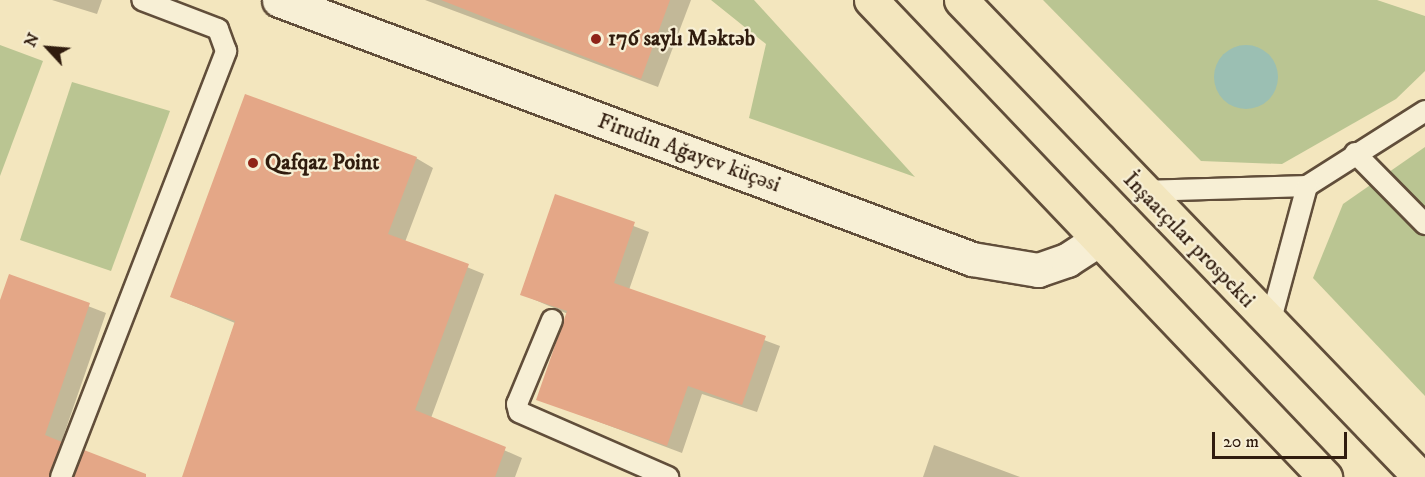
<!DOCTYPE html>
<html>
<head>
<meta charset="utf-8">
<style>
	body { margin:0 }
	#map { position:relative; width:1425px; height:477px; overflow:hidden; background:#f3e6be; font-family:"IM FELL DW Pica",serif }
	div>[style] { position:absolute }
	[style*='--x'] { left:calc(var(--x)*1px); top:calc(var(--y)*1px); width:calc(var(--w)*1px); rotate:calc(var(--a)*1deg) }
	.green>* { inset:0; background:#bac592 }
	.water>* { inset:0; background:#9bbfb3 }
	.round { border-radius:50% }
	.shadow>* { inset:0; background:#0003 }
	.building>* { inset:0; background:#e4a787 }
	.roads { filter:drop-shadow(2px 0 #614e3a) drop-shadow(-2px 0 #614e3a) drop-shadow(0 2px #614e3a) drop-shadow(0 -2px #614e3a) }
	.service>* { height:20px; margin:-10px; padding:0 10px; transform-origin:10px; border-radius:10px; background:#f7efd5 }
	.minor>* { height:33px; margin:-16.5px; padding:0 16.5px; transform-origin:16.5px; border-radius:16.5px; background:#f7efd5 }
	.primary>* { height:33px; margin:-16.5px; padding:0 16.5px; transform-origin:16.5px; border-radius:16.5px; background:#f3e6be }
	.dots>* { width:16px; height:16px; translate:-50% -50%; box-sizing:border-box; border:3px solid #f7efd5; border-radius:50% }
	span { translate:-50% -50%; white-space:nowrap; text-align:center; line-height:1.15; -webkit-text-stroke:4.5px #f7efd5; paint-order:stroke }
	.poi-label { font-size:22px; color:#301c0e; font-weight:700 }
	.left { translate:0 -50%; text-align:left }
	.street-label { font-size:22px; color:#301c0e }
	.north { position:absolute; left:18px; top:18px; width:60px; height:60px; -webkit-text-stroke:4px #f7efd5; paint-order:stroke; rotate:296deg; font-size:16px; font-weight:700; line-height:24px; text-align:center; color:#301c0e }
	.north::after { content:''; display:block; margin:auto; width:21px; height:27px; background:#301c0e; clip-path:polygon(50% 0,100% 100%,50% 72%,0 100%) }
	.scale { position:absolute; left:1212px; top:432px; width:135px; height:27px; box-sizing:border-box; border:3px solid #301c0e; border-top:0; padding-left:8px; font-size:18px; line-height:21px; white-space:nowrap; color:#301c0e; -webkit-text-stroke:4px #f7efd5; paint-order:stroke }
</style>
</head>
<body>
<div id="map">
	<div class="green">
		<div style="clip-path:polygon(711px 0,754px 0,915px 177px,749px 118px,766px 44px)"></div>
		<div style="clip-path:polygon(1043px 0,1377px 0,1425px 16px,1425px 71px,1396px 99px,1282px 164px,1201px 161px)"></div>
		<div style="clip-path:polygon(0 45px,43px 61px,0 176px)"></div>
		<div style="clip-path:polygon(72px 82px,170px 111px,111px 271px,20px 240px)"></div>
		<div style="clip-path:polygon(1425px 147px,1425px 396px,1313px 278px,1343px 204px)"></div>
	</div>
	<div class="water">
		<div class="round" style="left:1214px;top:45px;width:64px;height:64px"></div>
	</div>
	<div class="shadow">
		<div style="clip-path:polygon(52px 0,102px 0,97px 14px)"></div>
		<div style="clip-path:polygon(425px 0,691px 0,658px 87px)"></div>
		<div style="clip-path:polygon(416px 158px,433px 168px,405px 242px,484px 274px,431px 418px,522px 458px,515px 477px,183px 477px,235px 323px,172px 297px)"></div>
		<div style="clip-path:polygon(556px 196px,649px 232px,629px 290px,780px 346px,757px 412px,702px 394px,682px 453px,538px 399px,568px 314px,521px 294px)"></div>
		<div style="clip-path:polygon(10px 276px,106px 313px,61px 443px,78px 452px,68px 477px,0 477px,0 304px)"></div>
		<div style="clip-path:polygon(934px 445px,1020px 477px,923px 477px)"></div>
	</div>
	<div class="building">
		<div style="clip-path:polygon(441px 0,670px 0,641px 79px)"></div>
		<div style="clip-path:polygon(245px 94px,417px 157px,388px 234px,469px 264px,415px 410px,506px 447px,495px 477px,182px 477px,235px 321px,170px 297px)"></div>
		<div style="clip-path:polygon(555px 194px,635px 222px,614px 283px,766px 336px,742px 405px,688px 386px,667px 446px,536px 400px,567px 311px,520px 295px)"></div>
		<div style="clip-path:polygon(9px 274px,90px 303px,45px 435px,62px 442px,49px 477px,0 477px,0 300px)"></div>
		<div style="clip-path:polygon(84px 450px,146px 474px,146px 477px,74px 477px)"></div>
	</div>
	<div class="roads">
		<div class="service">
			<div style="--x:1355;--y:153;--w:100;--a:45.4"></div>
			<div style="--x:1307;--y:186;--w:140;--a:-32.4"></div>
			<div style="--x:1143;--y:191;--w:164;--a:-1.7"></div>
			<div style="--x:1307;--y:186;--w:142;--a:105.1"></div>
			<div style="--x:552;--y:320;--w:91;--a:112.6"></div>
			<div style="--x:517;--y:404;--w:8;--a:76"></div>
			<div style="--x:519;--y:412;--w:163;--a:23.6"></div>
			<div style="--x:61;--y:477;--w:457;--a:-68.8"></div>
			<div style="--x:226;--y:51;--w:23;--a:-110"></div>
			<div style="--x:218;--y:29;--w:81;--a:-159.1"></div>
		</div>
		<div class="minor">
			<div style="--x:279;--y:0;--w:740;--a:20.49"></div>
			<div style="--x:972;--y:259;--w:67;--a:9.5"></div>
			<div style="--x:1038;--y:270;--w:31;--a:-19"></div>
			<div style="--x:1067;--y:260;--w:38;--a:-33"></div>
		</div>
		<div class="primary">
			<div style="--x:871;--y:0;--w:659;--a:46.42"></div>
			<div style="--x:961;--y:0;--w:662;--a:46.1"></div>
		</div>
	</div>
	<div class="dots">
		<div style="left:596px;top:39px;background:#8f2418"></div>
		<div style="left:253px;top:163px;background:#8f2418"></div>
	</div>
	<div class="poi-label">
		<span class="left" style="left:608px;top:39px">176 saylı Məktəb</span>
		<span class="left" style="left:265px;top:163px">Qafqaz Point</span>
	</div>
	<div class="street-label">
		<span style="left:689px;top:153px;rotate:20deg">Firudin Ağayev küçəsi</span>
		<span style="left:1189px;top:240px;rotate:46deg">İnşaatçılar prospekti</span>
	</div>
	<div class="north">N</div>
	<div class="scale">20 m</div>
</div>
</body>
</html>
